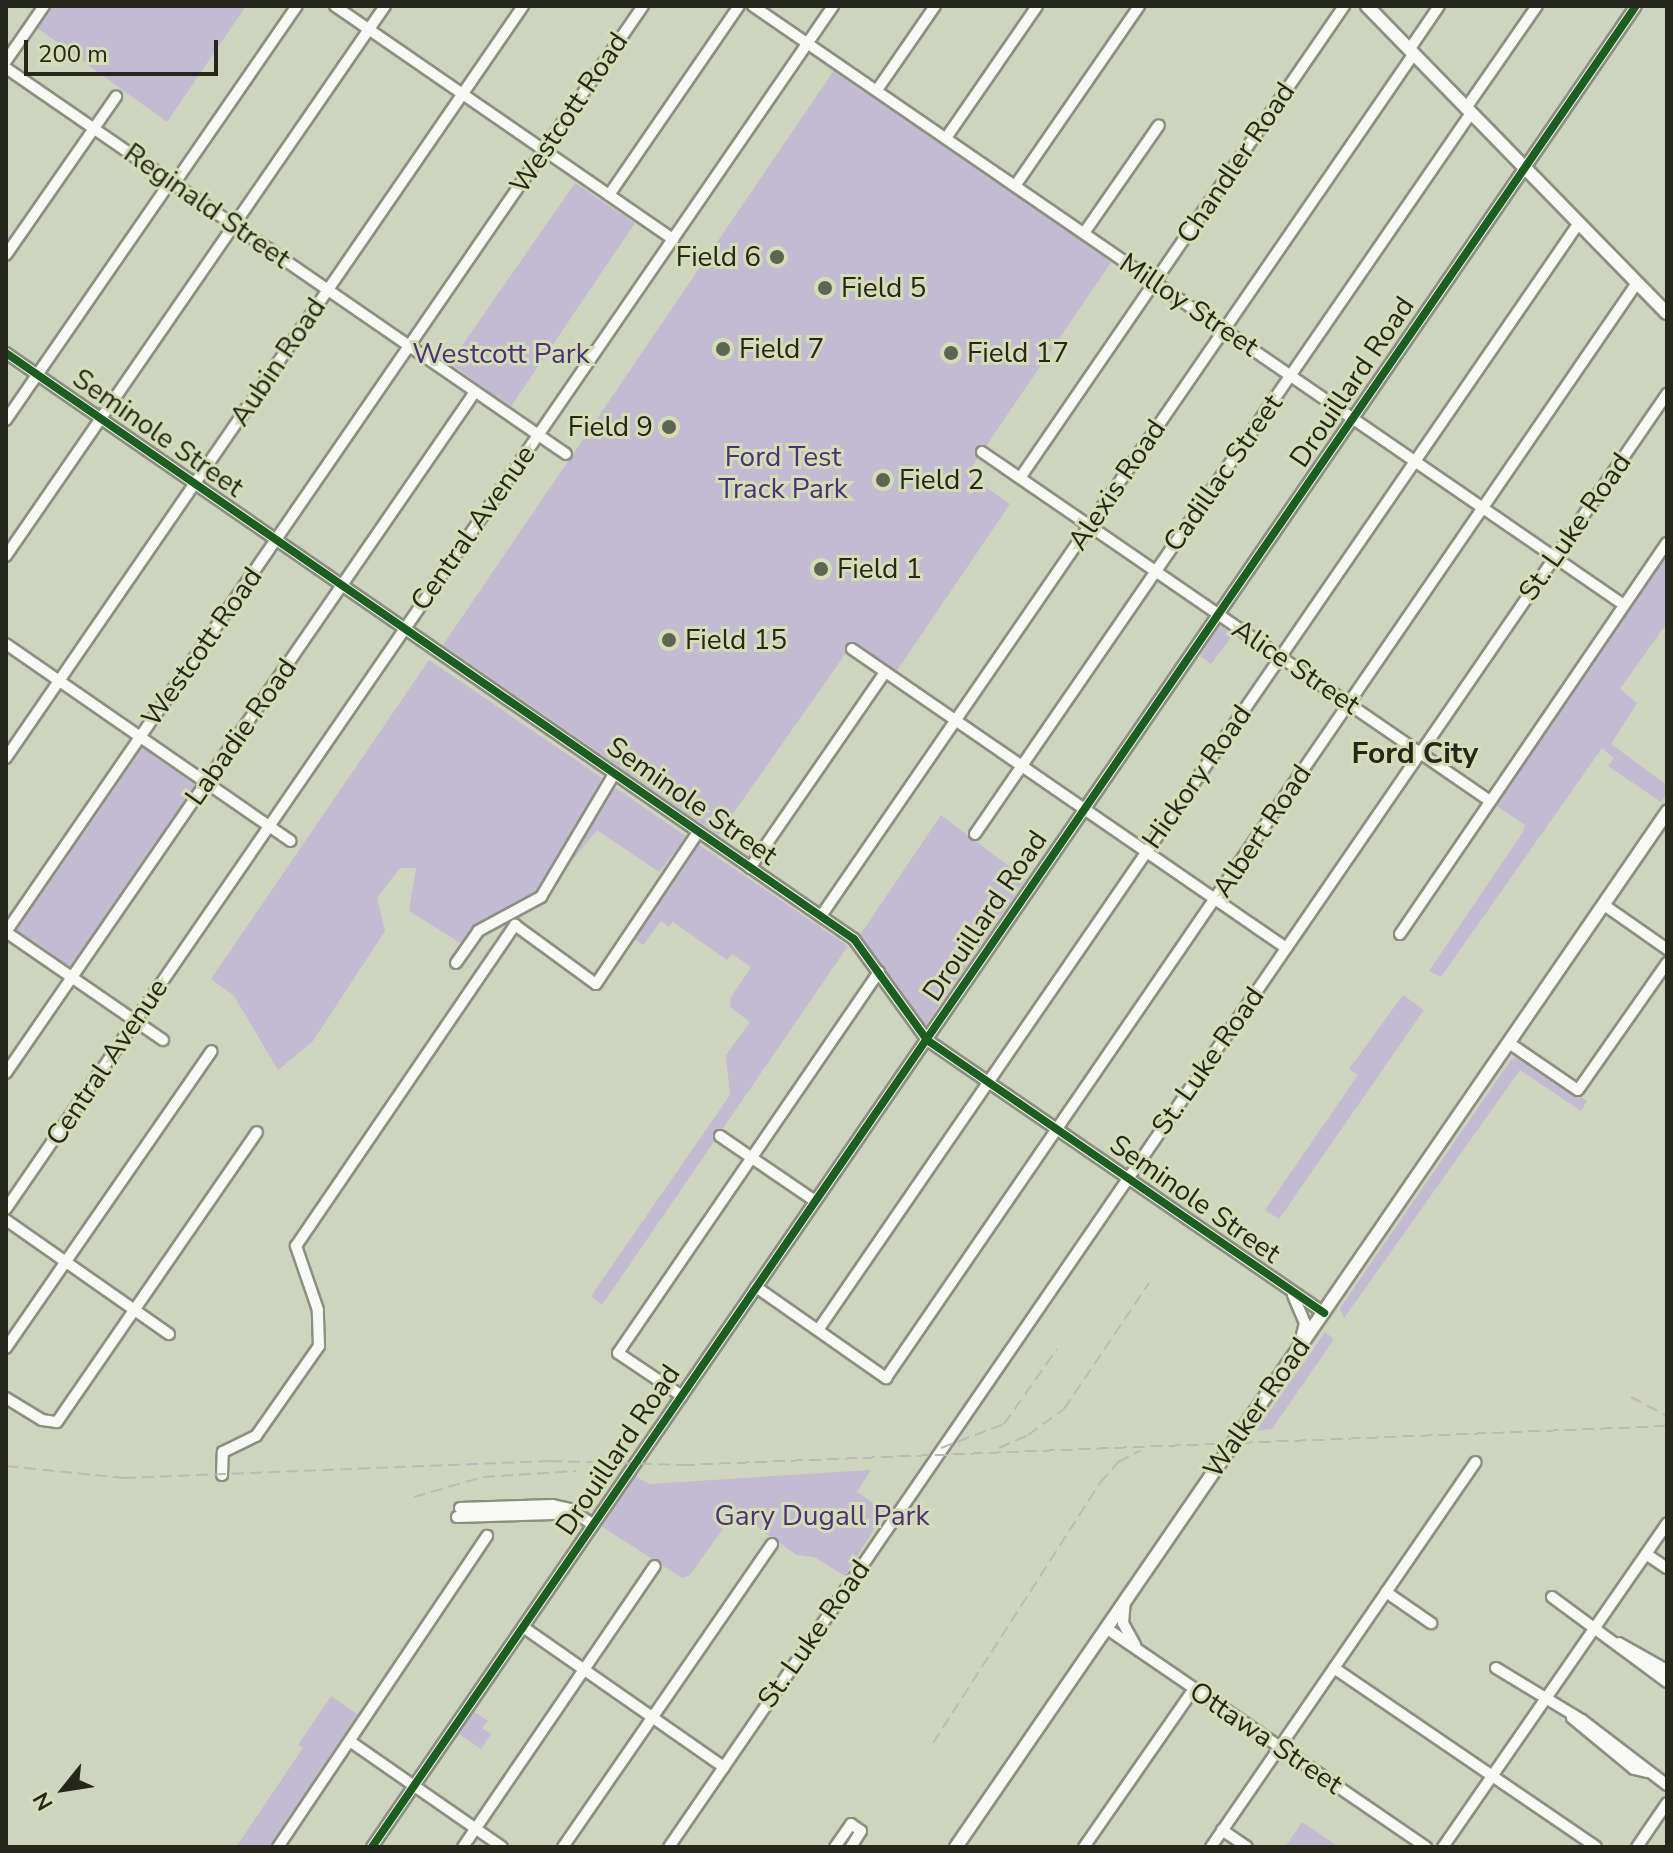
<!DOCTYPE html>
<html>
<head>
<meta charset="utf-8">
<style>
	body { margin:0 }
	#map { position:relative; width:1673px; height:1853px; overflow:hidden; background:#cfd4bf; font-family:"Nunito Sans",sans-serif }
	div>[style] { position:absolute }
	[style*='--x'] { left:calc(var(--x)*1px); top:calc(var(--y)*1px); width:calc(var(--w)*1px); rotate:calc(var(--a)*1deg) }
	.green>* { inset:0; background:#c2bbd1 }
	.roads { filter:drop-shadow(2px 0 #8c9080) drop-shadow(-2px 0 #8c9080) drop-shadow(0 2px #8c9080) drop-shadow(0 -2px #8c9080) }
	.minor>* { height:10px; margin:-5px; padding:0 5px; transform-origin:5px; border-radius:5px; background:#f8f9f5 }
	.major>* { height:12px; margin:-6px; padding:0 6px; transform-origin:6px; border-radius:6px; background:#f8f9f5 }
	.rail>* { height:2px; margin-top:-1px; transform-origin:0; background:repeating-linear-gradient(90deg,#bbbbb6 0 12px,transparent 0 18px) }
	.cycleway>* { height:8px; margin:-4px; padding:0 4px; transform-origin:4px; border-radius:4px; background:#1b5e20 }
	.dots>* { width:22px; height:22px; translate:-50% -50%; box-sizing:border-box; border:4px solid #d4ddb6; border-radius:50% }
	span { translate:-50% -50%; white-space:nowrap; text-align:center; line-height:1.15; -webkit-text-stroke:6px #d4ddb6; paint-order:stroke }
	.street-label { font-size:28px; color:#242719 }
	.poi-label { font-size:28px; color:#242719 }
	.right { translate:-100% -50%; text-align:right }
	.left { translate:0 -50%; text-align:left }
	.park-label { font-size:28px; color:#4c307a }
	.neighbourhood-label { font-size:30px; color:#242719; font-weight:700 }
	.frame { position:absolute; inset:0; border:8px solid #242719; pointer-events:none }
	.north { position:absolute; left:24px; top:1749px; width:80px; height:80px; -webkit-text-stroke:6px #d4ddb6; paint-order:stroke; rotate:240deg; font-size:22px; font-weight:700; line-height:32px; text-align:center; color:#242719 }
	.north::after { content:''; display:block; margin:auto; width:28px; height:36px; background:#242719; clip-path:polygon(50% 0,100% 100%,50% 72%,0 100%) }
	.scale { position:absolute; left:24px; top:40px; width:194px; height:36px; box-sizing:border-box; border:4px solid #242719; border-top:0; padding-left:10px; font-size:24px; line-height:28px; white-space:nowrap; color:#242719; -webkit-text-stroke:6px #d4ddb6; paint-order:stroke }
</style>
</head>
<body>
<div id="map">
	<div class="green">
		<div style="clip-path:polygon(47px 6px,246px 6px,167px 122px,33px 25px)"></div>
		<div style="clip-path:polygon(837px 66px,1114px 258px,967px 474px,1010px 504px,896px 672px,853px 643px,718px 835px,443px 645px)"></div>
		<div style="clip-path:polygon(575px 183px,635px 223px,510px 408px,450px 363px)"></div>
		<div style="clip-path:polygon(1667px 553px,1667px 623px,1620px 689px,1637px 703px,1611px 744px,1667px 785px,1667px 794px,1661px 802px,1608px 766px,1614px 758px,1602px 748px,1441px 977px,1429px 971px,1523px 832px,1525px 825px,1495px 805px)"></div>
		<div style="clip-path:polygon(1220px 626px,1233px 635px,1211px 664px,1200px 656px)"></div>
		<div style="clip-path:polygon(429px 660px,602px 778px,544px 885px,464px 945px,409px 911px,416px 868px,400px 868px,377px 898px,385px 931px,313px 1041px,278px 1070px,234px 996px,211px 979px)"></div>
		<div style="clip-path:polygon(144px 746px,197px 782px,71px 967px,15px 932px)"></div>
		<div style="clip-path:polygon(613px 786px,687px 837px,659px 872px,597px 830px,570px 863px)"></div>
		<div style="clip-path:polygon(941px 815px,1026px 879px,926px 1025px,860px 935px)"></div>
		<div style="clip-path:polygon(698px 844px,848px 946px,602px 1305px,591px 1296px,730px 1095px,726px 1055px,750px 1022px,730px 1007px,731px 997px,751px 967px,732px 954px,727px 960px,673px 922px,669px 927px,661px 921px,643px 945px,633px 938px)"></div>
		<div style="clip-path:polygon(1403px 995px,1424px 1010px,1279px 1219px,1265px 1210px,1358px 1075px,1349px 1069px)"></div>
		<div style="clip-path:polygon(1519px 1056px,1587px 1101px,1581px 1111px,1520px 1070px,1344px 1318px,1340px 1308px,1511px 1060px)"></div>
		<div style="clip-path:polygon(1325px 1332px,1334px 1339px,1272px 1429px,1256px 1431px)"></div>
		<div style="clip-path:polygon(871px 1470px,857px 1492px,885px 1511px,845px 1576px,814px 1557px,797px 1555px,735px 1512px,690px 1575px,682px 1578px,601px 1526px,635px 1476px,649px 1484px)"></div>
		<div style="clip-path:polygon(331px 1696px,360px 1716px,270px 1847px,236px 1847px,303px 1748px,298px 1745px)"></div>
		<div style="clip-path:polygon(474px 1712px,488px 1721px,482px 1728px,491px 1734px,481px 1749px,459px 1734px)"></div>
		<div style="clip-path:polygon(1302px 1822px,1339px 1847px,1285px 1847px)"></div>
	</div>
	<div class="roads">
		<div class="minor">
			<div style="--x:335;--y:6;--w:411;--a:34.6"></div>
			<div style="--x:753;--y:6;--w:1057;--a:34.52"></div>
			<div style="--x:1409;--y:50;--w:53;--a:-55.7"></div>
			<div style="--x:6;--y:61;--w:67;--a:-55.4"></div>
			<div style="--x:6;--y:68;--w:680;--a:34.58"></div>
			<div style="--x:877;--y:90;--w:102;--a:-55.4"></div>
			<div style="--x:1466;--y:108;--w:124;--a:-55.2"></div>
			<div style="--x:946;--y:138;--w:160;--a:-55.4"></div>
			<div style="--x:174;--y:184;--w:216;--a:-55.4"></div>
			<div style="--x:1015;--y:186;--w:219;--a:-55.4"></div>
			<div style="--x:609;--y:195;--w:229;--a:-55.5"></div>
			<div style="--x:1084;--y:233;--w:131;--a:-55.2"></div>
			<div style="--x:6;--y:255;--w:193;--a:-55.2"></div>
			<div style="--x:6;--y:353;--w:1031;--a:34.65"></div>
			<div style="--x:854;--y:939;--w:125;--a:54.1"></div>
			<div style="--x:927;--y:1040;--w:482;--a:34.5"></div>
			<div style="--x:6;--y:420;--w:290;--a:-55.4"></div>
			<div style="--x:982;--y:452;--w:616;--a:34.49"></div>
			<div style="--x:1020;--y:478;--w:573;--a:-55.53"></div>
			<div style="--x:6;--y:556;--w:668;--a:-55.43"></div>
			<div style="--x:6;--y:644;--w:346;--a:34.7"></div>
			<div style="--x:852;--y:649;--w:527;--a:34.56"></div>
			<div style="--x:6;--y:758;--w:913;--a:-55.49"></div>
			<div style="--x:975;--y:834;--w:875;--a:-55.47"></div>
			<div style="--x:750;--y:868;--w:238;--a:-55.4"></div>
			<div style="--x:1604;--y:905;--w:77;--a:34.9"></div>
			<div style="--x:821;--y:916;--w:1045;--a:-55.49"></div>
			<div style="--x:1400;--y:934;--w:473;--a:-55.7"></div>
			<div style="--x:456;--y:963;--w:39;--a:-55"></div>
			<div style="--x:478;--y:931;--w:72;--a:-28.4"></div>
			<div style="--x:541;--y:897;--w:143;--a:-59.3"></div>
			<div style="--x:163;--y:1040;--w:191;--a:-145.5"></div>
			<div style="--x:6;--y:932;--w:1124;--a:-55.48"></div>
			<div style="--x:1509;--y:1043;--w:83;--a:34.3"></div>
			<div style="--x:1578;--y:1090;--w:155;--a:-55"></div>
			<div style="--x:6;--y:1073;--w:827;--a:-55.45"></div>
			<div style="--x:720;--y:1136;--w:115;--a:34.4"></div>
			<div style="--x:6;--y:1209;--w:1460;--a:-55.49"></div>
			<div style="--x:6;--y:1220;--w:199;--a:35"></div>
			<div style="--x:756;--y:1287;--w:159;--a:35"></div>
			<div style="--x:886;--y:1378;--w:1328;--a:-55.56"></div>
			<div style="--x:1293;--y:1295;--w:30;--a:67"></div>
			<div style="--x:1305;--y:1323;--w:21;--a:104"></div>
			<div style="--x:818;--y:1330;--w:1342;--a:-55.5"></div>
			<div style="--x:6;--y:1348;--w:361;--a:-55.3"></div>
			<div style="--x:682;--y:1396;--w:77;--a:-146.1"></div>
			<div style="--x:618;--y:1353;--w:462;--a:-55.6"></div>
			<div style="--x:6;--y:1398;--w:42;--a:31.4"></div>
			<div style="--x:42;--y:1420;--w:15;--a:8"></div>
			<div style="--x:57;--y:1422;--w:352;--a:-55.4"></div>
			<div style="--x:222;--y:1475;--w:23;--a:-88"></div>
			<div style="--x:223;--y:1452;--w:37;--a:-26"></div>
			<div style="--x:256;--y:1436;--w:110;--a:-55"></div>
			<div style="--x:319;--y:1346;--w:36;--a:-92"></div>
			<div style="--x:318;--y:1310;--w:68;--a:-109"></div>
			<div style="--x:296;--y:1246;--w:389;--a:-55.7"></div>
			<div style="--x:515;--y:925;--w:100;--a:36.1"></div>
			<div style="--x:596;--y:984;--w:183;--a:-56.1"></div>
			<div style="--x:460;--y:1508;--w:93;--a:-1.8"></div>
			<div style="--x:553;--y:1505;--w:18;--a:13"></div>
			<div style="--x:571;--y:1509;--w:27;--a:36"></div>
			<div style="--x:457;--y:1517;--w:96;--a:-1.8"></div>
			<div style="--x:553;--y:1514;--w:11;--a:-27"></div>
			<div style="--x:1646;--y:1554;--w:25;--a:34"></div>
			<div style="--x:1386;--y:1592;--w:55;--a:34.6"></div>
			<div style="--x:1552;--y:1597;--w:143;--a:36.5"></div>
			<div style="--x:1125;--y:1600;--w:23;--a:95"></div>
			<div style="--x:1123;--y:1623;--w:25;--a:61"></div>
			<div style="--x:523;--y:1627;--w:245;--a:34.9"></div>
			<div style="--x:1106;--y:1628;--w:388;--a:34.4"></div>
			<div style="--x:1619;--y:1643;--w:55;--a:29.4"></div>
			<div style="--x:1334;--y:1668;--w:317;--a:34.3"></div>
			<div style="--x:1496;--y:1668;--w:100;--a:31.2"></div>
			<div style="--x:1582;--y:1720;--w:107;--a:37.4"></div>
			<div style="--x:1572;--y:1718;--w:80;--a:39.4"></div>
			<div style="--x:1634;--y:1769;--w:13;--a:13"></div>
			<div style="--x:351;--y:1742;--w:184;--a:34.8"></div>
			<div style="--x:1222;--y:1830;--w:30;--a:34"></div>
			<div style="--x:278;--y:1847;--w:375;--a:-56.1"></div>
			<div style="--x:372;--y:1847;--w:2233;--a:-55.53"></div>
			<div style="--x:463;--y:1847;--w:340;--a:-55.7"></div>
			<div style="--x:563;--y:1847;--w:368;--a:-55.4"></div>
			<div style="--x:669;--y:1847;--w:1763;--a:-55.52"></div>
			<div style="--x:835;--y:1847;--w:28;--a:-55"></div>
			<div style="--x:851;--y:1824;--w:12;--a:35"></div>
			<div style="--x:861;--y:1831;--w:19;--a:122"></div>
			<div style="--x:1084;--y:1847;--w:193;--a:-55.2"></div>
			<div style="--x:1211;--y:1847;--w:467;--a:-55.5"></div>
			<div style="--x:1443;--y:1847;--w:394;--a:-55.3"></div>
			<div style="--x:1637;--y:1847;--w:53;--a:-55.7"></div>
		</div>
		<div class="major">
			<div style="--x:1367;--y:6;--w:429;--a:45.7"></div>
			<div style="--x:956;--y:1847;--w:1256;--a:-55.51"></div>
		</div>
	</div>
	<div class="rail">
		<div style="--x:1631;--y:1397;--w:41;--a:27.8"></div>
		<div style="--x:941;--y:1448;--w:67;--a:-20.9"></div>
		<div style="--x:1004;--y:1424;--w:92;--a:-54.8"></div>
		<div style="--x:999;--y:1448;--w:32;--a:-24"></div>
		<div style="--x:1028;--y:1435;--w:44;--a:-35.8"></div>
		<div style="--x:1064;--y:1409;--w:152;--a:-56"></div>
		<div style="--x:6;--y:1466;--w:119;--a:5.8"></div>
		<div style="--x:124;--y:1478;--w:426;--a:-2.3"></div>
		<div style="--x:550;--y:1461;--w:133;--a:1.7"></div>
		<div style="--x:683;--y:1465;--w:985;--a:-2.27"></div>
		<div style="--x:414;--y:1497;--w:72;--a:-16.2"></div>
		<div style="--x:483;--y:1477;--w:93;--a:-3.7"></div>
		<div style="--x:933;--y:1743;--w:309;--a:-57.3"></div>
		<div style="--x:1100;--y:1483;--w:28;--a:-49"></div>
		<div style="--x:1118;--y:1462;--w:25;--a:-27"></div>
	</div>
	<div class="cycleway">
		<div style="--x:6;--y:353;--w:1031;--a:34.65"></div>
		<div style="--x:854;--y:939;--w:125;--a:54.1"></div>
		<div style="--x:927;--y:1040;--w:482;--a:34.5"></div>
		<div style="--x:372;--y:1847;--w:2233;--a:-55.53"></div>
	</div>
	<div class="dots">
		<div style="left:777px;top:257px;background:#606453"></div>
		<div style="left:825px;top:288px;background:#606453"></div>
		<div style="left:723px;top:349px;background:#606453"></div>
		<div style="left:951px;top:353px;background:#606453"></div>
		<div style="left:669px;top:427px;background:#606453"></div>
		<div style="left:883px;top:480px;background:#606453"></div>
		<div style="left:821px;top:569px;background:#606453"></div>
		<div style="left:669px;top:640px;background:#606453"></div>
	</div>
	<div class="street-label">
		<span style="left:569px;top:113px;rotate:-56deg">Westcott Road</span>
		<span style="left:1236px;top:163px;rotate:-56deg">Chandler Road</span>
		<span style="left:207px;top:206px;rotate:35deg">Reginald Street</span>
		<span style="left:1189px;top:305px;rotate:34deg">Milloy Street</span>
		<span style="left:278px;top:362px;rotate:-56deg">Aubin Road</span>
		<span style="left:1352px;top:382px;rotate:-56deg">Drouillard Road</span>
		<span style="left:158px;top:433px;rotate:35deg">Seminole Street</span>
		<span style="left:1223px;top:473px;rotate:-55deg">Cadillac Street</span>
		<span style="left:1117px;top:485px;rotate:-56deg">Alexis Road</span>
		<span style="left:1575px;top:527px;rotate:-55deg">St. Luke Road</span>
		<span style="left:473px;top:528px;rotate:-55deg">Central Avenue</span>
		<span style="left:202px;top:647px;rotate:-55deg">Westcott Road</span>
		<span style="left:1296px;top:667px;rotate:34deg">Alice Street</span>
		<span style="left:241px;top:732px;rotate:-55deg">Labadie Road</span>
		<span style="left:1197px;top:777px;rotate:-55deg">Hickory Road</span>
		<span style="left:692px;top:801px;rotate:35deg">Seminole Street</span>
		<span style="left:1262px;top:831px;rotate:-56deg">Albert Road</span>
		<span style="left:985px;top:916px;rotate:-56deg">Drouillard Road</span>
		<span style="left:1208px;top:1061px;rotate:-55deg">St. Luke Road</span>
		<span style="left:107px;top:1062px;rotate:-56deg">Central Avenue</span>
		<span style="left:1195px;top:1199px;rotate:35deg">Seminole Street</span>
		<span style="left:1257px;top:1408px;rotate:-55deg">Walker Road</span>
		<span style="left:618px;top:1450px;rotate:-56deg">Drouillard Road</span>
		<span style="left:814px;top:1634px;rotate:-55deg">St. Luke Road</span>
		<span style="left:1266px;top:1738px;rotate:34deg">Ottawa Street</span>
	</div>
	<div class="poi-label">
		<span class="right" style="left:761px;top:257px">Field 6</span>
		<span class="left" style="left:841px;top:288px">Field 5</span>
		<span class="left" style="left:739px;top:349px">Field 7</span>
		<span class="left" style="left:967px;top:353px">Field 17</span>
		<span class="right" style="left:653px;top:427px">Field 9</span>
		<span class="left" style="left:899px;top:480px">Field 2</span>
		<span class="left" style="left:837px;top:569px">Field 1</span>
		<span class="left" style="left:685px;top:640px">Field 15</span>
	</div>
	<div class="park-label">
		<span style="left:501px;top:354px">Westcott Park</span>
		<span style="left:783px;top:473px">Ford Test<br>Track Park</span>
		<span style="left:822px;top:1516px">Gary Dugall Park</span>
	</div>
	<div class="neighbourhood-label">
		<span style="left:1415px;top:754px">Ford City</span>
	</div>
	<div class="frame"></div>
	<div class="north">N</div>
	<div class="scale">200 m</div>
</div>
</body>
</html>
